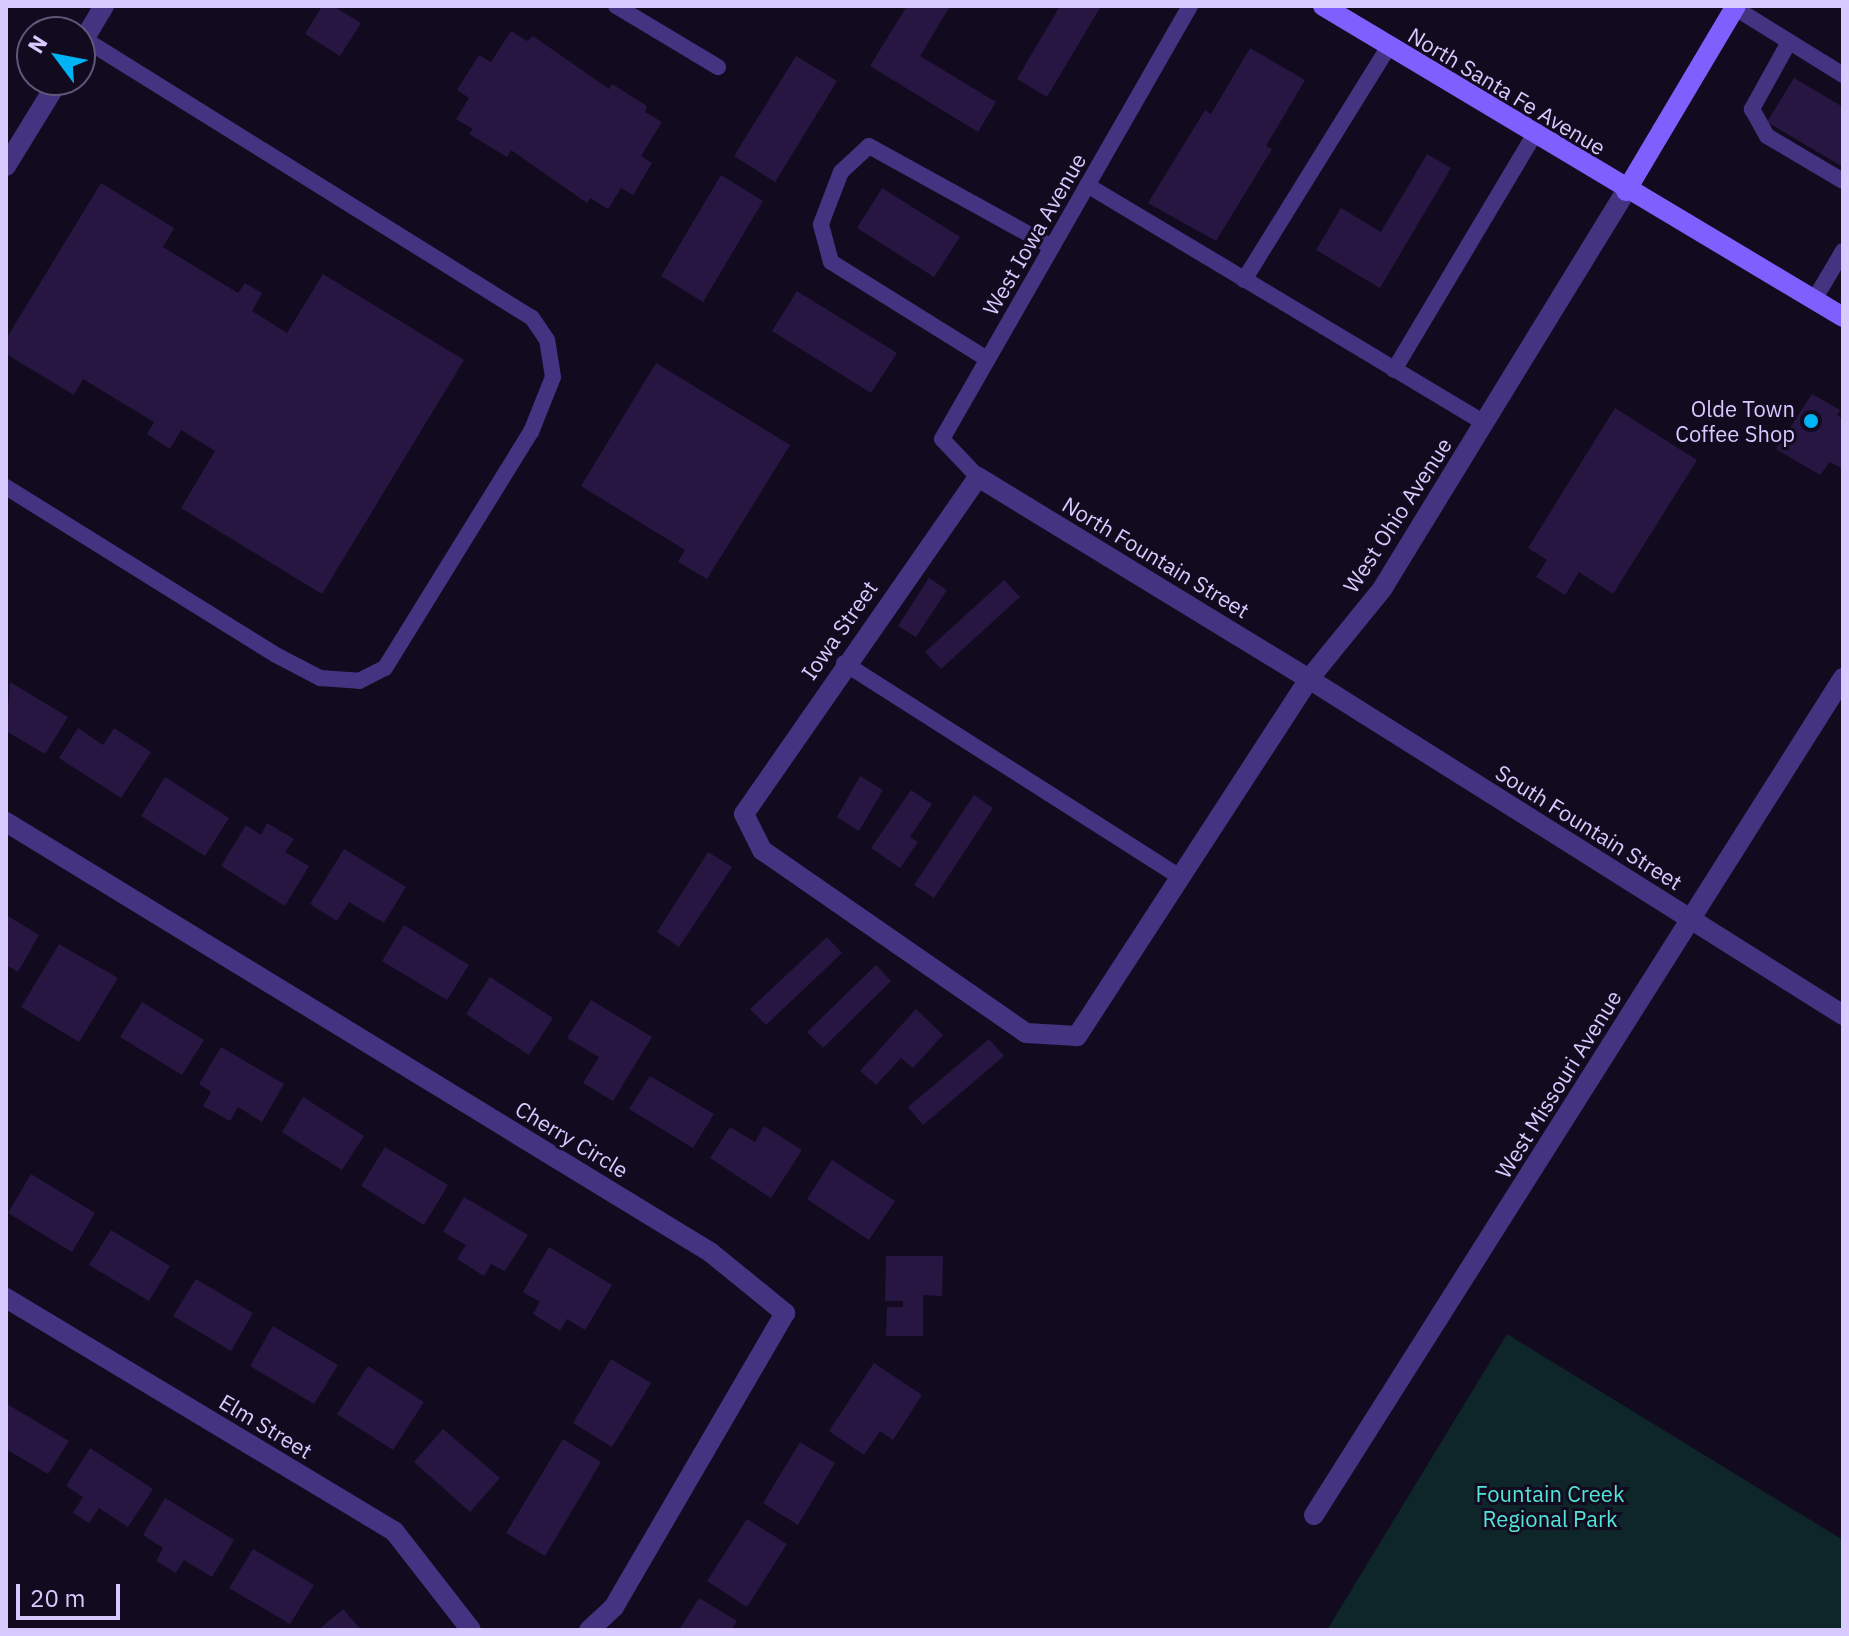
<!DOCTYPE html>
<html>
<head>
<meta charset="utf-8">
<style>
	body { margin:0 }
	#map { position:relative; width:1849px; height:1636px; overflow:hidden; background:#120b1f; font-family:"IBM Plex Sans",sans-serif }
	div>[style] { position:absolute }
	[style*='--x'] { left:calc(var(--x)*1px); top:calc(var(--y)*1px); width:calc(var(--w)*1px); rotate:calc(var(--a)*1deg) }
	.green>* { inset:0; background:#0e2629 }
	.building>* { inset:0; background:#261641 }
	.lane>* { height:16px; margin:-8px; padding:0 8px; transform-origin:8px; border-radius:8px; background:#433381 }
	.street>* { height:20px; margin:-10px; padding:0 10px; transform-origin:10px; border-radius:10px; background:#433381 }
	.secondary>* { height:20px; margin:-10px; padding:0 10px; transform-origin:10px; border-radius:10px; background:#7f60ff }
	.dots>* { width:22px; height:22px; translate:-50% -50%; box-sizing:border-box; border:4px solid #120b1f; border-radius:50% }
	span { translate:-50% -50%; white-space:nowrap; text-align:center; line-height:1.15; -webkit-text-stroke:6px #120b1f; paint-order:stroke }
	.street-label { font-size:22px; color:#d8c9ff }
	.poi-label { font-size:22px; color:#d8c9ff }
	.right { translate:-100% -50%; text-align:right }
	.park-label { font-size:22px; color:#50e5d8 }
	.frame { position:absolute; inset:0; border:8px solid #d8c9ff; pointer-events:none }
	.north { position:absolute; left:16px; top:16px; width:80px; height:80px; box-sizing:border-box; background:#120b1f; border:2px solid #615779; border-radius:50%; rotate:302deg; font-size:22px; font-weight:700; line-height:32px; text-align:center; color:#d8c9ff }
	.north::after { content:''; display:block; margin:auto; width:28px; height:36px; background:#00b3f4; clip-path:polygon(50% 0,100% 100%,50% 72%,0 100%) }
	.scale { position:absolute; left:16px; top:1584px; width:104px; height:36px; box-sizing:border-box; border:4px solid #d8c9ff; border-top:0; padding-left:10px; font-size:24px; line-height:28px; white-space:nowrap; color:#d8c9ff; -webkit-text-stroke:6px #120b1f; paint-order:stroke }
</style>
</head>
<body>
<div id="map">
	<div class="green">
		<div style="clip-path:polygon(1507px 1334px,1843px 1540px,1843px 1630px,1327px 1630px)"></div>
	</div>
	<div class="building">
		<div style="clip-path:polygon(322px 6px,333px 6px,361px 23px,340px 56px,305px 34px)"></div>
		<div style="clip-path:polygon(907px 6px,950px 6px,920px 56px,996px 102px,978px 132px,870px 66px)"></div>
		<div style="clip-path:polygon(1060px 6px,1101px 6px,1047px 97px,1017px 79px)"></div>
		<div style="clip-path:polygon(511px 31px,527px 41px,533px 36px,609px 89px,612px 84px,647px 106px,645px 112px,662px 122px,641px 156px,652px 163px,633px 195px,621px 188px,608px 209px,590px 198px,587px 203px,511px 150px,507px 157px,469px 134px,473px 129px,456px 119px,469px 98px,457px 90px,479px 55px,491px 62px)"></div>
		<div style="clip-path:polygon(1250px 48px,1305px 80px,1266px 146px,1272px 149px,1216px 241px,1148px 203px,1205px 110px,1211px 114px)"></div>
		<div style="clip-path:polygon(796px 56px,837px 81px,775px 182px,734px 156px)"></div>
		<div style="clip-path:polygon(1794px 78px,1843px 107px,1843px 167px,1767px 122px)"></div>
		<div style="clip-path:polygon(1427px 154px,1451px 168px,1380px 288px,1316px 250px,1341px 208px,1381px 232px)"></div>
		<div style="clip-path:polygon(721px 175px,763px 201px,703px 302px,661px 276px)"></div>
		<div style="clip-path:polygon(101px 183px,174px 228px,163px 247px,238px 293px,245px 283px,262px 293px,252px 311px,287px 333px,323px 274px,464px 360px,322px 594px,181px 508px,215px 451px,181px 430px,170px 449px,147px 434px,154px 422px,83px 379px,74px 395px,6px 354px,6px 339px)"></div>
		<div style="clip-path:polygon(882px 188px,960px 237px,934px 277px,857px 228px)"></div>
		<div style="clip-path:polygon(797px 291px,897px 353px,871px 393px,772px 331px)"></div>
		<div style="clip-path:polygon(656px 363px,790px 445px,707px 579px,678px 562px,685px 550px,581px 486px)"></div>
		<div style="clip-path:polygon(1812px 394px,1840px 410px,1837px 415px,1843px 419px,1843px 469px,1830px 462px,1820px 475px,1776px 449px)"></div>
		<div style="clip-path:polygon(1615px 408px,1697px 460px,1613px 594px,1579px 572px,1565px 595px,1536px 577px,1547px 560px,1528px 548px)"></div>
		<div style="clip-path:polygon(929px 578px,947px 590px,916px 637px,898px 626px)"></div>
		<div style="clip-path:polygon(1004px 580px,1020px 597px,941px 669px,925px 652px)"></div>
		<div style="clip-path:polygon(10px 682px,68px 717px,45px 754px,6px 731px)"></div>
		<div style="clip-path:polygon(78px 728px,103px 745px,114px 728px,151px 752px,121px 798px,59px 758px)"></div>
		<div style="clip-path:polygon(860px 776px,883px 790px,859px 831px,837px 817px)"></div>
		<div style="clip-path:polygon(165px 777px,229px 818px,205px 856px,141px 816px)"></div>
		<div style="clip-path:polygon(911px 790px,932px 804px,910px 837px,918px 842px,900px 868px,871px 848px)"></div>
		<div style="clip-path:polygon(974px 795px,993px 808px,934px 898px,914px 885px)"></div>
		<div style="clip-path:polygon(267px 823px,294px 839px,285px 852px,309px 866px,285px 906px,221px 866px,246px 825px,261px 835px)"></div>
		<div style="clip-path:polygon(344px 849px,406px 887px,384px 923px,349px 902px,337px 921px,310px 904px)"></div>
		<div style="clip-path:polygon(708px 852px,732px 867px,679px 947px,657px 932px)"></div>
		<div style="clip-path:polygon(6px 915px,39px 935px,18px 972px,6px 965px)"></div>
		<div style="clip-path:polygon(404px 925px,469px 965px,447px 1000px,382px 961px)"></div>
		<div style="clip-path:polygon(827px 937px,842px 953px,766px 1025px,750px 1009px)"></div>
		<div style="clip-path:polygon(59px 944px,118px 978px,79px 1042px,21px 1007px)"></div>
		<div style="clip-path:polygon(876px 965px,891px 981px,823px 1048px,807px 1032px)"></div>
		<div style="clip-path:polygon(490px 977px,553px 1018px,529px 1055px,466px 1014px)"></div>
		<div style="clip-path:polygon(591px 1000px,652px 1037px,613px 1101px,583px 1083px,599px 1057px,567px 1038px)"></div>
		<div style="clip-path:polygon(142px 1002px,204px 1040px,182px 1075px,120px 1037px)"></div>
		<div style="clip-path:polygon(916px 1009px,943px 1035px,913px 1068px,901px 1058px,876px 1085px,860px 1071px)"></div>
		<div style="clip-path:polygon(989px 1039px,1004px 1056px,923px 1125px,908px 1107px)"></div>
		<div style="clip-path:polygon(221px 1047px,284px 1084px,262px 1122px,238px 1107px,230px 1121px,203px 1106px,211px 1092px,199px 1084px)"></div>
		<div style="clip-path:polygon(650px 1076px,714px 1114px,693px 1148px,629px 1109px)"></div>
		<div style="clip-path:polygon(303px 1097px,364px 1136px,342px 1170px,282px 1132px)"></div>
		<div style="clip-path:polygon(764px 1126px,802px 1150px,771px 1198px,710px 1158px,730px 1127px,755px 1142px)"></div>
		<div style="clip-path:polygon(385px 1147px,448px 1185px,424px 1225px,361px 1186px)"></div>
		<div style="clip-path:polygon(832px 1160px,895px 1201px,869px 1240px,807px 1199px)"></div>
		<div style="clip-path:polygon(31px 1174px,95px 1213px,72px 1252px,8px 1213px)"></div>
		<div style="clip-path:polygon(464px 1197px,528px 1235px,505px 1271px,491px 1264px,484px 1276px,457px 1259px,466px 1245px,443px 1232px)"></div>
		<div style="clip-path:polygon(111px 1230px,170px 1266px,149px 1301px,89px 1265px)"></div>
		<div style="clip-path:polygon(549px 1247px,612px 1285px,585px 1330px,567px 1319px,560px 1331px,533px 1314px,540px 1302px,523px 1292px)"></div>
		<div style="clip-path:polygon(886px 1256px,943px 1256px,942px 1296px,923px 1295px,923px 1336px,886px 1336px,887px 1307px,903px 1307px,903px 1301px,885px 1301px)"></div>
		<div style="clip-path:polygon(196px 1279px,253px 1313px,231px 1351px,173px 1316px)"></div>
		<div style="clip-path:polygon(273px 1326px,338px 1365px,314px 1404px,250px 1366px)"></div>
		<div style="clip-path:polygon(611px 1359px,651px 1383px,612px 1447px,573px 1423px)"></div>
		<div style="clip-path:polygon(874px 1363px,922px 1395px,893px 1440px,880px 1431px,864px 1455px,829px 1431px)"></div>
		<div style="clip-path:polygon(368px 1366px,424px 1402px,393px 1450px,337px 1414px)"></div>
		<div style="clip-path:polygon(7px 1404px,69px 1441px,48px 1474px,6px 1449px)"></div>
		<div style="clip-path:polygon(443px 1429px,500px 1478px,470px 1512px,414px 1462px)"></div>
		<div style="clip-path:polygon(563px 1439px,601px 1462px,545px 1556px,506px 1533px)"></div>
		<div style="clip-path:polygon(800px 1442px,835px 1463px,798px 1525px,763px 1503px)"></div>
		<div style="clip-path:polygon(90px 1448px,153px 1489px,128px 1527px,99px 1508px,89px 1523px,73px 1513px,83px 1497px,66px 1486px)"></div>
		<div style="clip-path:polygon(165px 1498px,234px 1540px,212px 1577px,184px 1560px,176px 1573px,156px 1561px,163px 1548px,143px 1535px)"></div>
		<div style="clip-path:polygon(747px 1519px,787px 1544px,747px 1607px,707px 1581px)"></div>
		<div style="clip-path:polygon(253px 1549px,314px 1585px,290px 1624px,229px 1588px)"></div>
		<div style="clip-path:polygon(699px 1598px,737px 1621px,731px 1630px,679px 1630px)"></div>
		<div style="clip-path:polygon(343px 1609px,361px 1630px,318px 1630px)"></div>
	</div>
	<div class="lane">
		<div style="--x:616;--y:6;--w:119;--a:30.9"></div>
		<div style="--x:1735;--y:8;--w:127;--a:31.8"></div>
		<div style="--x:1789;--y:42;--w:77;--a:118.9"></div>
		<div style="--x:1752;--y:109;--w:31;--a:61"></div>
		<div style="--x:1767;--y:136;--w:88;--a:30.6"></div>
		<div style="--x:1087;--y:185;--w:463;--a:30.9"></div>
		<div style="--x:1244;--y:280;--w:275;--a:-58.2"></div>
		<div style="--x:1814;--y:300;--w:57;--a:-59.4"></div>
		<div style="--x:987;--y:359;--w:184;--a:-148.1"></div>
		<div style="--x:831;--y:262;--w:39;--a:-105"></div>
		<div style="--x:821;--y:224;--w:56;--a:-69"></div>
		<div style="--x:841;--y:172;--w:38;--a:-43"></div>
		<div style="--x:869;--y:146;--w:209;--a:28.9"></div>
		<div style="--x:1394;--y:370;--w:274;--a:-59.2"></div>
		<div style="--x:978;--y:477;--w:52;--a:-133.5"></div>
		<div style="--x:942;--y:439;--w:499;--a:-60.2"></div>
		<div style="--x:6;--y:487;--w:318;--a:31.9"></div>
		<div style="--x:276;--y:655;--w:50;--a:27.6"></div>
		<div style="--x:320;--y:678;--w:39;--a:4"></div>
		<div style="--x:359;--y:681;--w:29;--a:-27"></div>
		<div style="--x:385;--y:668;--w:278;--a:-58.3"></div>
		<div style="--x:531;--y:432;--w:59;--a:-68.2"></div>
		<div style="--x:553;--y:377;--w:37;--a:-99"></div>
		<div style="--x:547;--y:340;--w:27;--a:-124"></div>
		<div style="--x:532;--y:318;--w:528;--a:-148.09"></div>
		<div style="--x:844;--y:663;--w:396;--a:32.5"></div>
	</div>
	<div class="street">
		<div style="--x:80;--y:46;--w:47;--a:-59"></div>
		<div style="--x:6;--y:166;--w:101;--a:-58.4"></div>
		<div style="--x:1626;--y:191;--w:465;--a:121.5"></div>
		<div style="--x:1383;--y:588;--w:117;--a:129.1"></div>
		<div style="--x:1309;--y:679;--w:426;--a:123"></div>
		<div style="--x:1077;--y:1036;--w:51;--a:-176.6"></div>
		<div style="--x:1026;--y:1033;--w:321;--a:-145.3"></div>
		<div style="--x:762;--y:850;--w:40;--a:-116.6"></div>
		<div style="--x:744;--y:814;--w:410;--a:-55.2"></div>
		<div style="--x:978;--y:477;--w:388;--a:31.4"></div>
		<div style="--x:1309;--y:679;--w:631;--a:32.18"></div>
		<div style="--x:6;--y:822;--w:825;--a:31.42"></div>
		<div style="--x:710;--y:1252;--w:97;--a:39.1"></div>
		<div style="--x:785;--y:1313;--w:340;--a:120.2"></div>
		<div style="--x:614;--y:1607;--w:34;--a:137"></div>
		<div style="--x:6;--y:1298;--w:453;--a:31"></div>
		<div style="--x:394;--y:1531;--w:125;--a:52.1"></div>
		<div style="--x:1314;--y:1515;--w:990;--a:-57.71"></div>
	</div>
	<div class="secondary">
		<div style="--x:1323;--y:6;--w:606;--a:30.88"></div>
		<div style="--x:1626;--y:191;--w:215;--a:-59.3"></div>
	</div>
	<div class="dots">
		<div style="left:1811px;top:421px;background:#00b3f4"></div>
	</div>
	<div class="street-label">
		<span style="left:1507px;top:91px;rotate:31deg">North Santa Fe Avenue</span>
		<span style="left:1034px;top:234px;rotate:-60deg">West Iowa Avenue</span>
		<span style="left:1397px;top:515px;rotate:-57deg">West Ohio Avenue</span>
		<span style="left:1156px;top:557px;rotate:31deg">North Fountain Street</span>
		<span style="left:839px;top:630px;rotate:-55deg">Iowa Street</span>
		<span style="left:1589px;top:827px;rotate:32deg">South Fountain Street</span>
		<span style="left:1558px;top:1084px;rotate:-58deg">West Missouri Avenue</span>
		<span style="left:572px;top:1139px;rotate:31deg">Cherry Circle</span>
		<span style="left:266px;top:1426px;rotate:31deg">Elm Street</span>
	</div>
	<div class="poi-label">
		<span class="right" style="left:1795px;top:421px">Olde Town<br>Coffee Shop</span>
	</div>
	<div class="park-label">
		<span style="left:1550px;top:1506px">Fountain Creek<br>Regional Park</span>
	</div>
	<div class="frame"></div>
	<div class="north">N</div>
	<div class="scale">20 m</div>
</div>
</body>
</html>
